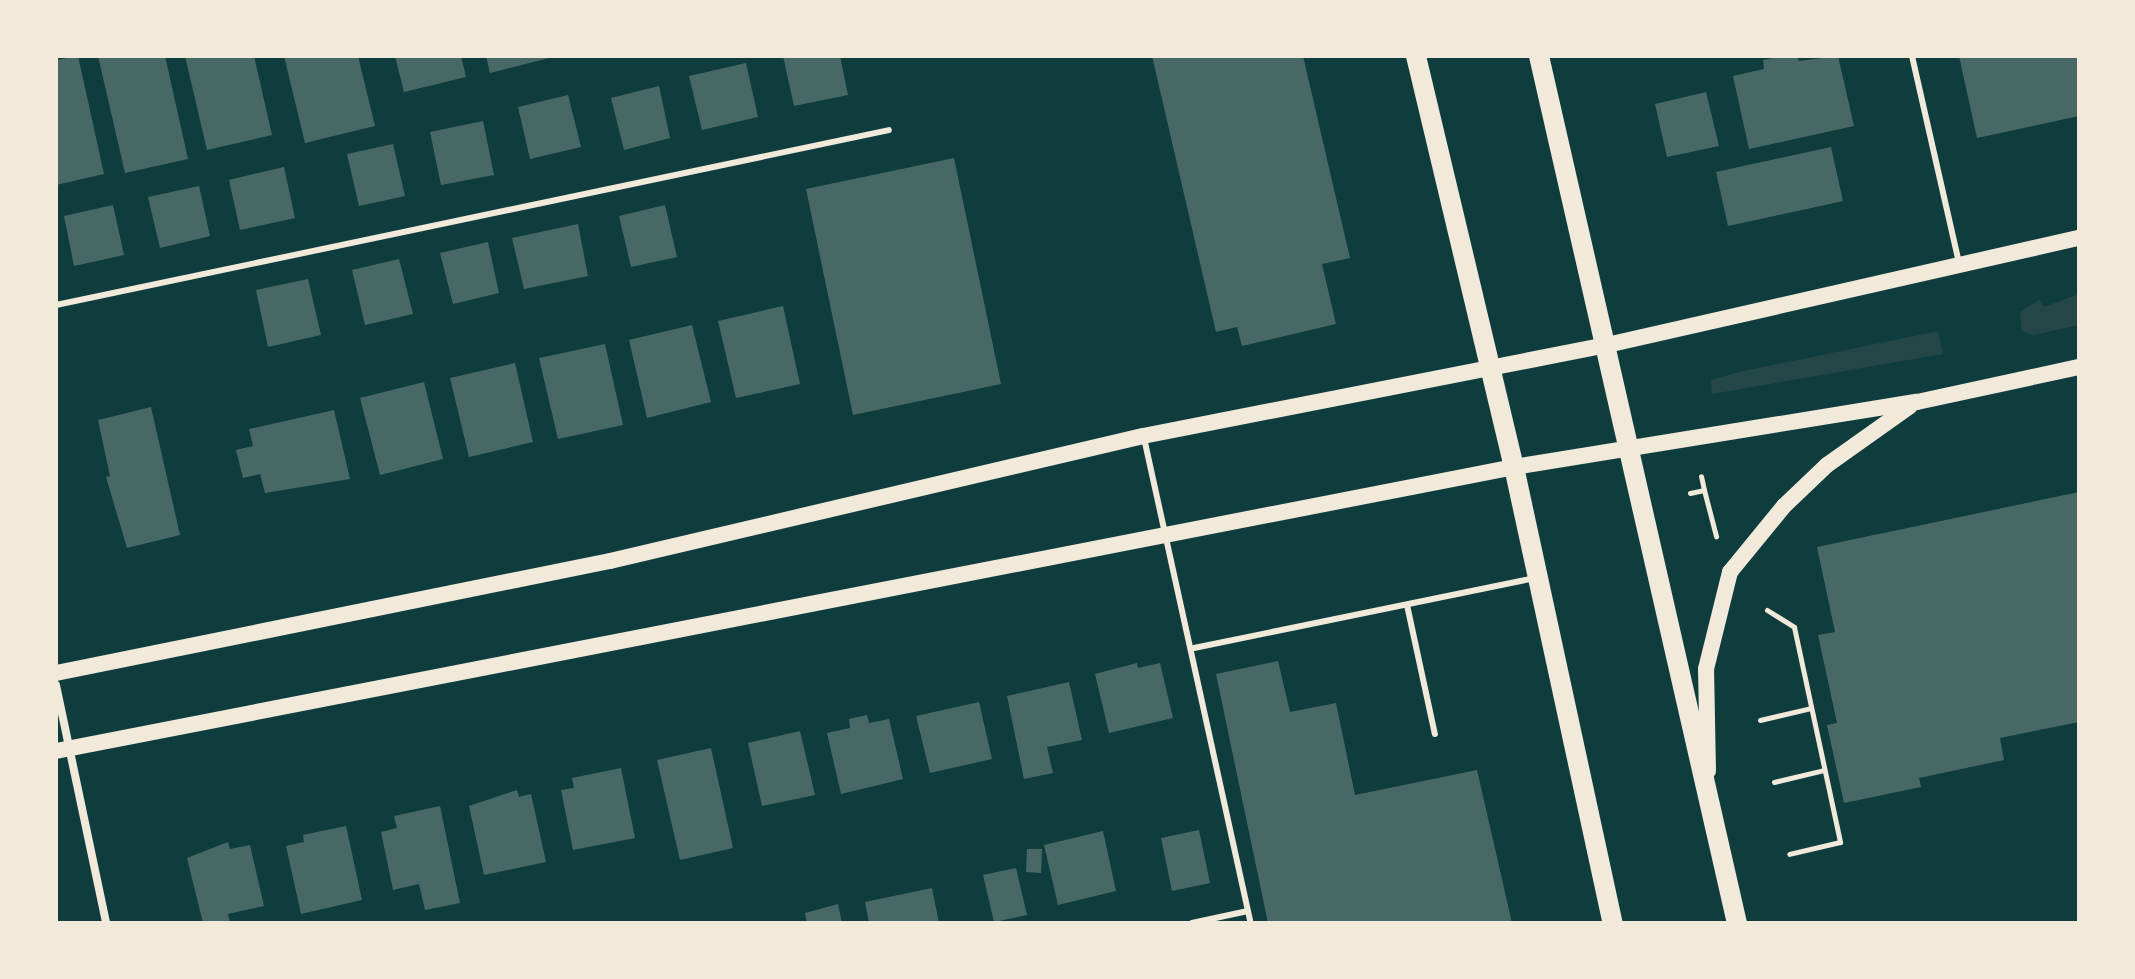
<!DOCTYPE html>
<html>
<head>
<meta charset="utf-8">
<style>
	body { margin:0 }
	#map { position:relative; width:2135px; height:979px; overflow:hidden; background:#0f3d3e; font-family:Mulish,sans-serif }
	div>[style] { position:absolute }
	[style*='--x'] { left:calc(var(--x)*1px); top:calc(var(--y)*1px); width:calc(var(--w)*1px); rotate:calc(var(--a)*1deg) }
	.green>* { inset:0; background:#244646 }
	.building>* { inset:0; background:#486865 }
	.path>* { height:5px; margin:-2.5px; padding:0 2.5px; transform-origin:2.5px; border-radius:2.5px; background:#f1e9da }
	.service>* { height:6px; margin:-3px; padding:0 3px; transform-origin:3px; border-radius:3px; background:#f1e9da }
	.minor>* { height:8px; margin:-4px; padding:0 4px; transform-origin:4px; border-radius:4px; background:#f1e9da }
	.secondary>* { height:16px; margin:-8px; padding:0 8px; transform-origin:8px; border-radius:8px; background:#f1e9da }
	.primary>* { height:20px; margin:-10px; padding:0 10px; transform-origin:10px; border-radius:10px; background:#f1e9da }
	span { translate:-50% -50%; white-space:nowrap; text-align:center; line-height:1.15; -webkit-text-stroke:6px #f1e9da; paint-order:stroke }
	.frame { position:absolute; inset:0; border:58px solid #f1e9da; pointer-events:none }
</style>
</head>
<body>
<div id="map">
	<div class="green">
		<div style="clip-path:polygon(2079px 294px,2079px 325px,2034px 335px,2022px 331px,2020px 312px,2039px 300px,2044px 307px)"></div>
		<div style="clip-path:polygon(1938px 331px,1943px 354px,1712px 394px,1711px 380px,1739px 372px)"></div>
	</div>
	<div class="building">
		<div style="clip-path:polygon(78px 56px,104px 174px,56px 185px,56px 60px)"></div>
		<div style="clip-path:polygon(98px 56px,165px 56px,188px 159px,125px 173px)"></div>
		<div style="clip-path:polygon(185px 56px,254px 56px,272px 135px,207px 150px)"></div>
		<div style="clip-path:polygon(284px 56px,358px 56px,375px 126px,305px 143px)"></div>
		<div style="clip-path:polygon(395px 56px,461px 56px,466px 77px,404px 92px)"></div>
		<div style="clip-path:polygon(486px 56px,553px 56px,553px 57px,490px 73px)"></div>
		<div style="clip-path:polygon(783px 56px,840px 56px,848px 95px,794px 106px)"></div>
		<div style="clip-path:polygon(1152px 56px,1303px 56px,1350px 258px,1322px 264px,1336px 324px,1242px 346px,1237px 327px,1216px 332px)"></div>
		<div style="clip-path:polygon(1783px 56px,1797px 56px,1799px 61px,1838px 56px,1854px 126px,1749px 149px,1733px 76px,1764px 69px,1763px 60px)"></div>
		<div style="clip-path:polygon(1959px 56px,2079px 56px,2079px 116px,1977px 138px)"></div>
		<div style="clip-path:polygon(746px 63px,758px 117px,702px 130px,689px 76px)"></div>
		<div style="clip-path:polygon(659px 86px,670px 138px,624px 150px,611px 98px)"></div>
		<div style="clip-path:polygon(1706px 92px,1719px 146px,1667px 157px,1655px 104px)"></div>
		<div style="clip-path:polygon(568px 95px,581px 147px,530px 159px,518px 107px)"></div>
		<div style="clip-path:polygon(483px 121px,494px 175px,441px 185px,430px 132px)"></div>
		<div style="clip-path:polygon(393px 144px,405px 196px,359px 206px,347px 154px)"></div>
		<div style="clip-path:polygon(1831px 147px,1843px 201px,1728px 226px,1716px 172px)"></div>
		<div style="clip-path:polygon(954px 158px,1001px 384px,853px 415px,806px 189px)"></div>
		<div style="clip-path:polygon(284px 167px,295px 218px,240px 230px,229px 180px)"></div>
		<div style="clip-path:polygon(199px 186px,210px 236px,160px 248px,148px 197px)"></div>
		<div style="clip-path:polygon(113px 205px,124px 255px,74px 266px,64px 216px)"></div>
		<div style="clip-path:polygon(665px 205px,677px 257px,631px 267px,619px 216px)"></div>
		<div style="clip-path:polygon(578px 224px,588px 276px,524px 289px,512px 238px)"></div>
		<div style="clip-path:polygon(488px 242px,499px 293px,453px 304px,440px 253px)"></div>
		<div style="clip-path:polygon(399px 259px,413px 314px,365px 325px,352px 270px)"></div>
		<div style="clip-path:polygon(308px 279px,321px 335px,268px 347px,256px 290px)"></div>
		<div style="clip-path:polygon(783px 306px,800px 384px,736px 398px,718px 321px)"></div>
		<div style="clip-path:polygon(692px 325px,711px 402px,647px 418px,629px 340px)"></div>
		<div style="clip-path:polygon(605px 344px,623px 425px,558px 439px,539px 358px)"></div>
		<div style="clip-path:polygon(515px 363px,533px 442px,469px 457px,450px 378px)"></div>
		<div style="clip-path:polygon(424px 382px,443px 459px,380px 475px,360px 398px)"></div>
		<div style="clip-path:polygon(151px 407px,180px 535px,127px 548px,106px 477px,110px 476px,98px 420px)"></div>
		<div style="clip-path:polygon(334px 410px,350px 479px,265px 493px,260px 474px,243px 478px,236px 450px,253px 446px,249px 429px)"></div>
		<div style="clip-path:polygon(2079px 492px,2079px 722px,2000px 738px,2004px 760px,1919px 778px,1921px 787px,1844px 803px,1827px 725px,1837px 723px,1818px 635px,1835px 632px,1817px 547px)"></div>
		<div style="clip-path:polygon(1278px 661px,1290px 712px,1336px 703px,1355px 795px,1477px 770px,1512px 923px,1268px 923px,1216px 674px)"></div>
		<div style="clip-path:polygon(1137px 663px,1138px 668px,1160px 663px,1173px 718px,1109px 733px,1095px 674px)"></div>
		<div style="clip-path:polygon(1069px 682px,1082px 740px,1047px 747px,1053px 773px,1024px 779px,1007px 696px)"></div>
		<div style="clip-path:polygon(979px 702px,992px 759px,930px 773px,916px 716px)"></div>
		<div style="clip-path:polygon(867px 715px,869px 723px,889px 719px,903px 779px,841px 794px,827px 733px,850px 728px,849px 719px)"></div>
		<div style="clip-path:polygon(800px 731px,815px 795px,762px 806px,748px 743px)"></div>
		<div style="clip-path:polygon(711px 748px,733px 848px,680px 860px,657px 760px)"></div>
		<div style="clip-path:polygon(621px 768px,635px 838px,573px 850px,561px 790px,574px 788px,572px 778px)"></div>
		<div style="clip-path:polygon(517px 790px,519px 797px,531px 794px,546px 862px,484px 875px,469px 806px)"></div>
		<div style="clip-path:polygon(440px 806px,460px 903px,425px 910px,419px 884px,393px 890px,381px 832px,397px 828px,394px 816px)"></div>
		<div style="clip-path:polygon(346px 826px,362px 900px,301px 914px,286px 846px,304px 842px,303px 835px)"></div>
		<div style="clip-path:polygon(1199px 830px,1210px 883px,1172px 891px,1161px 838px)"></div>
		<div style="clip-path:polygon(1103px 831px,1116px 891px,1058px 905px,1044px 845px)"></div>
		<div style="clip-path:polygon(228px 842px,230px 849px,250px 845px,264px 906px,228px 914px,230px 922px,203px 923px,187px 858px)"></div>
		<div style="clip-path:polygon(1027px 849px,1042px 849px,1041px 873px,1026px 872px)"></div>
		<div style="clip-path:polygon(1016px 868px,1027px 915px,994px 922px,983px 875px)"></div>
		<div style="clip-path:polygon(932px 888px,939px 923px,869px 923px,865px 902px)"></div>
		<div style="clip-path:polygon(838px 904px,842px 923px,807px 923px,805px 913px)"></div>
	</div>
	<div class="path">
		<div style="--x:1704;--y:490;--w:48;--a:75.4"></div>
		<div style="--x:1690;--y:493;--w:14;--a:-12"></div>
		<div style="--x:1704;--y:490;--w:14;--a:-102"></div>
		<div style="--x:1767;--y:610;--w:32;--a:32"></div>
		<div style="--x:1794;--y:627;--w:220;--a:77.9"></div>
		<div style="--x:1840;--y:842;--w:52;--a:166.8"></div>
		<div style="--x:1760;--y:720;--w:52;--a:-13.2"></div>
		<div style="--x:1774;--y:782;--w:51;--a:-13.5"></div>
	</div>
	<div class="service">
		<div style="--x:1912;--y:56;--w:212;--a:77.2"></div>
		<div style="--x:56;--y:305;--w:851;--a:-11.86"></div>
		<div style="--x:1144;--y:438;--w:497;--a:77.6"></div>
		<div style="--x:1407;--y:605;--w:132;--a:77.8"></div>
		<div style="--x:1194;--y:648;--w:347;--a:-11.6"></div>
		<div style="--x:1192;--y:923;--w:57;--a:-12.1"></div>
	</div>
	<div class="minor">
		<div style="--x:56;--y:685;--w:243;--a:78.1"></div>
	</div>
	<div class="secondary">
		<div style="--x:56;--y:673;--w:565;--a:-11.43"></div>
		<div style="--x:610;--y:561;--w:547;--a:-13.2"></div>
		<div style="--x:1143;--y:436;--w:473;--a:-11.1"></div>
		<div style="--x:1607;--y:345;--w:484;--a:-12.8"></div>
		<div style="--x:56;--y:751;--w:1485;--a:-11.02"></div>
		<div style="--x:1514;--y:467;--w:408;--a:-9.2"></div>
		<div style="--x:1917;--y:402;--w:166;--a:-12.2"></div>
		<div style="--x:1708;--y:771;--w:102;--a:-91.1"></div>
		<div style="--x:1706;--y:669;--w:100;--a:-76.1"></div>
		<div style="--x:1730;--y:572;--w:85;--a:-50.7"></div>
		<div style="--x:1784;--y:506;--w:59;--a:-43.6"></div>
		<div style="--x:1827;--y:465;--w:102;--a:-35.4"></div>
	</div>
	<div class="primary">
		<div style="--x:1416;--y:56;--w:423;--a:76.6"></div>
		<div style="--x:1514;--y:467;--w:467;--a:77.8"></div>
		<div style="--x:1539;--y:56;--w:889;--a:77.14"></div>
	</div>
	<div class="frame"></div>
</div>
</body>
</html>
